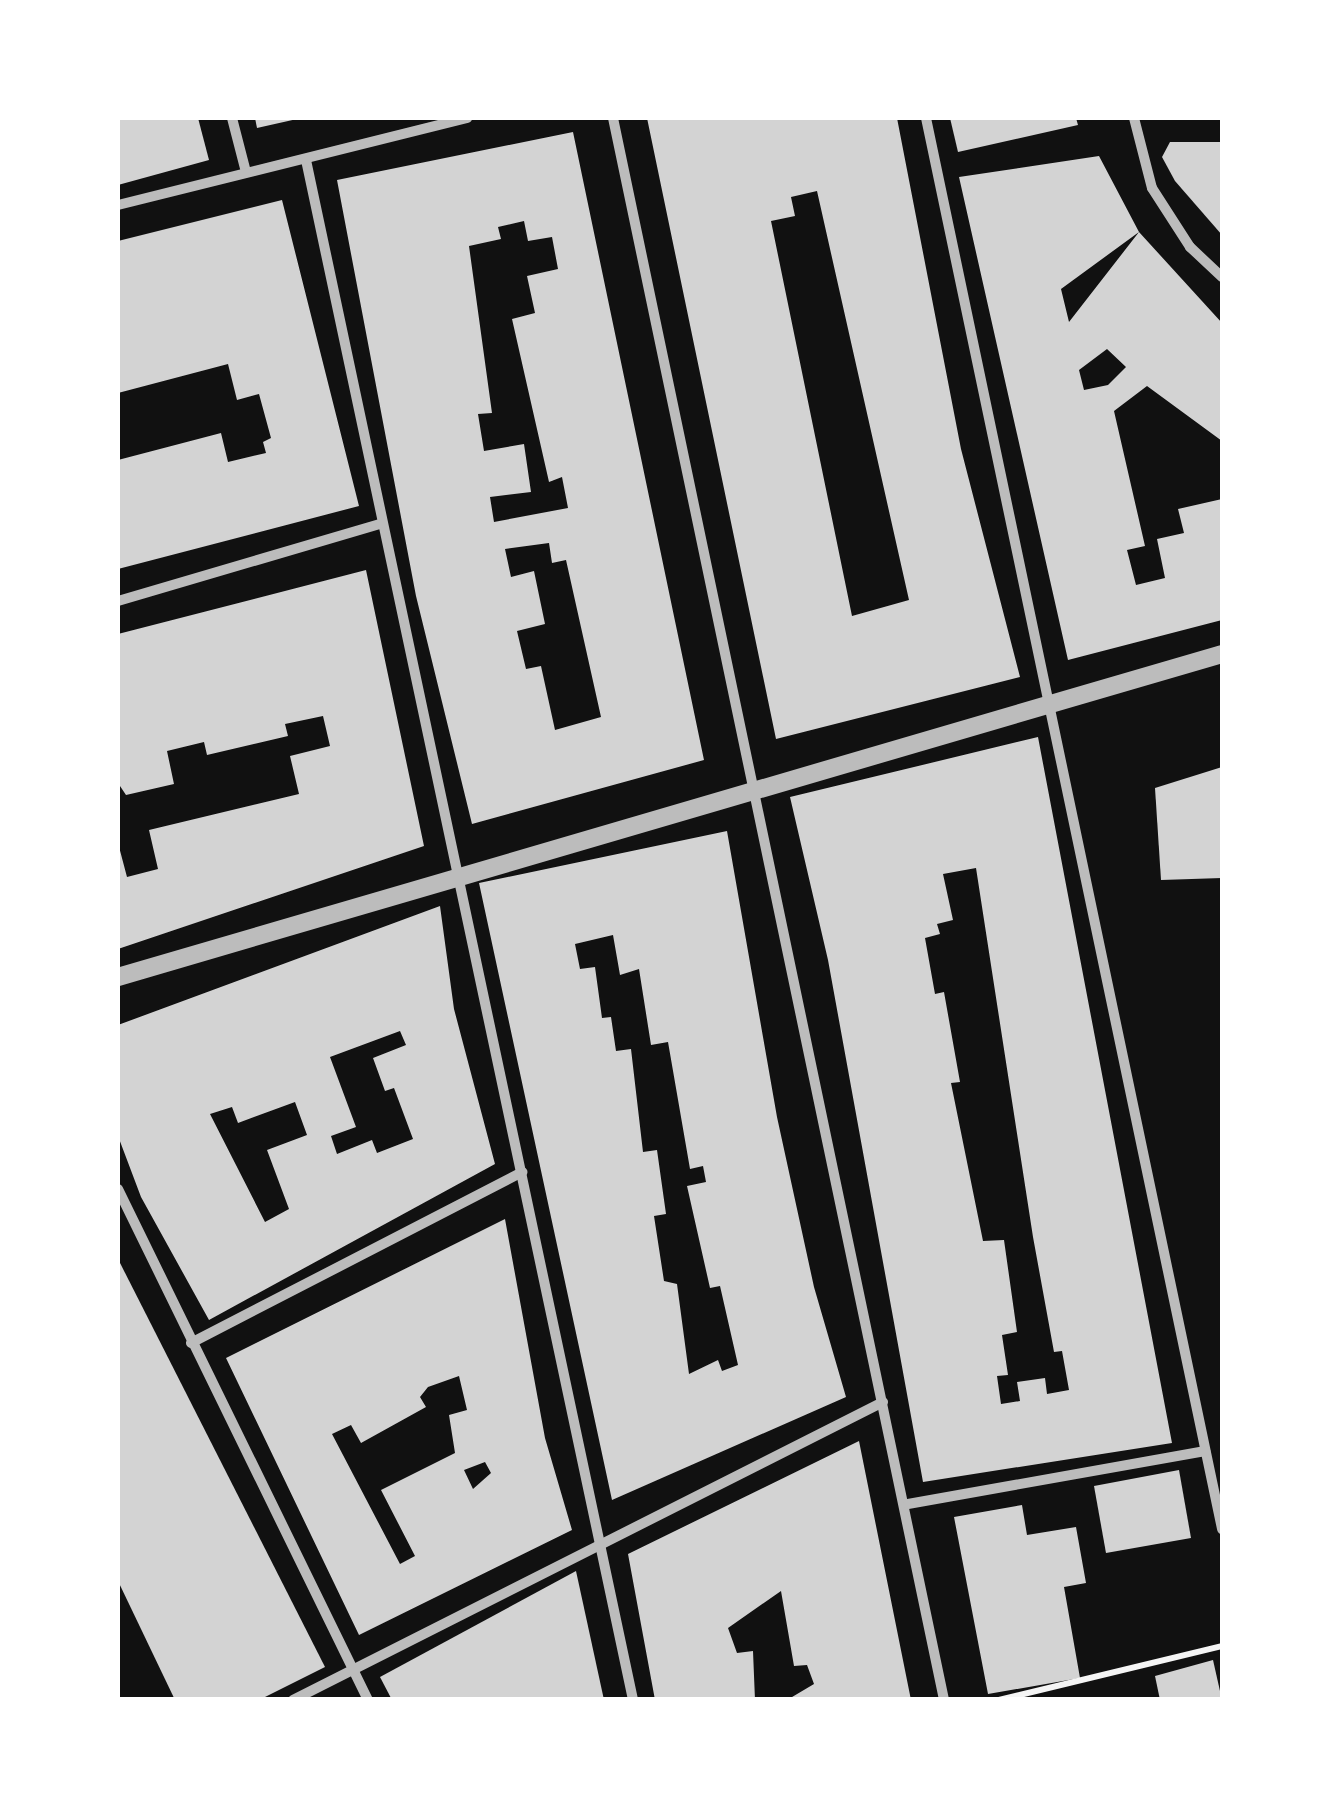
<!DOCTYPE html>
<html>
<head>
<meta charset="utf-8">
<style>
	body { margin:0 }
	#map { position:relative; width:1340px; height:1817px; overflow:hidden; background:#111; font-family:"DM Sans",sans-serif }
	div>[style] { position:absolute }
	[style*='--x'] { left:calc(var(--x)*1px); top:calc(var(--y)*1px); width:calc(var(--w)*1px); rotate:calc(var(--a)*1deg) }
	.building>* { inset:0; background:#d3d3d3 }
	.path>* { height:6px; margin:-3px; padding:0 3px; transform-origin:3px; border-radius:3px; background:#f5f5f5 }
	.minor>* { height:10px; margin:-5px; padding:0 5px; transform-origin:5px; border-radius:5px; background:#bcbcbc }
	.tertiary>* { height:18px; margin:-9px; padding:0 9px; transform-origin:9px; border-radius:9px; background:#bcbcbc }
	span { translate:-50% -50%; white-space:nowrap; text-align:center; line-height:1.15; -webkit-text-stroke:8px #fff; paint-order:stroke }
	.frame { position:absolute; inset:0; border:120px solid #fff; pointer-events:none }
</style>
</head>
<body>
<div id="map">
	<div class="building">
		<div style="clip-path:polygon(118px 118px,198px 118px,209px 160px,118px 185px)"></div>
		<div style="clip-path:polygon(255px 118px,297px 118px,297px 119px,257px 128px)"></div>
		<div style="clip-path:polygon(evenodd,647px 118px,897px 118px,961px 449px,1020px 677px,776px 739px,647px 118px,817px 191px,909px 600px,852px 616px,771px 221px,795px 216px,791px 197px,817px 191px)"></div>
		<div style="clip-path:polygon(950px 118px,1076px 118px,1078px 125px,958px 152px)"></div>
		<div style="clip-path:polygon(evenodd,573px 132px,704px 760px,472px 824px,416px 596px,337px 180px,573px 132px,524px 221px,528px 241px,552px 237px,558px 269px,527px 276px,535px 313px,512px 319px,549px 482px,562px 477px,568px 508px,494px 522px,490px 497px,531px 492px,524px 444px,484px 451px,478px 414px,492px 413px,469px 246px,501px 239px,498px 227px,524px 221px,573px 132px,549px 543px,552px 563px,566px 560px,601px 717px,555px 730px,541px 666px,526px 669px,517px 631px,545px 624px,534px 571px,511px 577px,505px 549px,549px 543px)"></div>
		<div style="clip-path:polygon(1170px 142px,1222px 142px,1222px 235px,1175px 181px,1162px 157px)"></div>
		<div style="clip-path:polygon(evenodd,1099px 156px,1139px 232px,1222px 323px,1222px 441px,1147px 386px,1114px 411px,1145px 546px,1127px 550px,1136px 585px,1165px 578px,1157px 539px,1184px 533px,1178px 509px,1222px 499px,1222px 620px,1068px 660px,959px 177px,1099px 156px,1139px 232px,1069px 322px,1061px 289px,1139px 232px,1099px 156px,1107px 349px,1126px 367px,1108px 385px,1084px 390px,1079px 370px,1107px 349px)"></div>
		<div style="clip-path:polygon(282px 200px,359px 506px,118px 569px,118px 460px,221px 433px,228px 462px,266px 453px,263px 442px,271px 438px,259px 394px,237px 400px,228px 364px,118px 393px,118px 241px)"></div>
		<div style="clip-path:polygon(366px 570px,424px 846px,118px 949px,118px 843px,127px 877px,158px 869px,149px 830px,299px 794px,290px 756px,330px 746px,323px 716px,285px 724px,288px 736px,207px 755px,204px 742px,167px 751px,174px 784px,126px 795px,118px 783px,118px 634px)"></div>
		<div style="clip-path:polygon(evenodd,1038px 737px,1172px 1443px,923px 1482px,828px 960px,790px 797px,1038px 737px,976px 868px,1033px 1237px,1054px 1352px,1062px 1351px,1069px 1390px,1047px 1394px,1045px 1378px,1017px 1382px,1020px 1401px,1001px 1404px,997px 1376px,1008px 1375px,1002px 1335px,1017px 1332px,1004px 1240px,983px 1241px,951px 1083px,960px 1082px,944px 992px,935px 994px,925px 938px,940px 934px,937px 924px,953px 920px,943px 874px,976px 868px)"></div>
		<div style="clip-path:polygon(1222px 767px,1222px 878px,1161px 880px,1155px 788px)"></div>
		<div style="clip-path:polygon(evenodd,727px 831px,777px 1117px,814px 1287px,846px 1397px,612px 1500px,479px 883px,727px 831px,613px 935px,620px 975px,639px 969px,651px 1045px,668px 1042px,690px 1169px,703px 1166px,706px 1182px,687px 1186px,710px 1288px,720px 1286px,738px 1365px,722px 1371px,718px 1360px,689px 1374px,677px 1284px,664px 1281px,654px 1216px,666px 1214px,657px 1150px,643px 1152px,631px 1049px,616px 1051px,611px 1017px,602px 1018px,595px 967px,580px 969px,575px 944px,613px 935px)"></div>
		<div style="clip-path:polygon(evenodd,440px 906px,454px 1009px,495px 1164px,209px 1320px,141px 1197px,118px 1136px,118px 1025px,440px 906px,400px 1031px,406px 1045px,373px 1058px,385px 1091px,394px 1088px,413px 1139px,377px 1153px,372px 1140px,337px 1154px,331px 1136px,356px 1127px,330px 1057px,400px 1031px,440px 906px,295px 1102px,307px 1135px,267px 1150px,289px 1209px,265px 1222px,210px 1114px,232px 1107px,238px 1123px,295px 1102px)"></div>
		<div style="clip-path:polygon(evenodd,505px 1219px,545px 1438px,572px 1530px,359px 1635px,226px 1358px,505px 1219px,459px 1376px,467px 1410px,449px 1415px,455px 1453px,381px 1490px,415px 1556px,400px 1564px,332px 1434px,351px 1425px,361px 1443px,426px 1407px,420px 1397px,428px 1387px,459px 1376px,505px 1219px,485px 1462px,491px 1473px,473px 1489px,464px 1470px,485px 1462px)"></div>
		<div style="clip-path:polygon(118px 1259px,325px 1667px,259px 1700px,175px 1700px,118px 1581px)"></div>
		<div style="clip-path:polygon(859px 1441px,911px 1700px,787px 1700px,814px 1684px,807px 1665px,794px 1666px,781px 1591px,728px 1628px,737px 1653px,753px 1651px,755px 1700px,655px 1700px,628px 1554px)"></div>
		<div style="clip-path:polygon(1179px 1470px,1191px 1538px,1106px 1553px,1094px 1486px)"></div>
		<div style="clip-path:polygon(1022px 1505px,1027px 1535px,1076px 1527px,1086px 1583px,1064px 1587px,1080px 1678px,988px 1694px,954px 1517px)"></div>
		<div style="clip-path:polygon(576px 1571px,604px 1700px,392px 1700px,380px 1677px)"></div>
		<div style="clip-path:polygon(1213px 1660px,1222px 1700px,1160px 1700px,1155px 1676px)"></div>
	</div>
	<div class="path">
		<div style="--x:999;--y:1700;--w:229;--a:-13.6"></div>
	</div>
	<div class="minor">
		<div style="--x:232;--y:118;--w:56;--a:75.5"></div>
		<div style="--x:613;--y:118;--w:1616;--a:78.18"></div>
		<div style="--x:926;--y:118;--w:1442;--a:78.15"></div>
		<div style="--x:1134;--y:118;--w:72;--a:75.6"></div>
		<div style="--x:1152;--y:188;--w:70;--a:57.2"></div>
		<div style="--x:1190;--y:247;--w:44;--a:43.2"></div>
		<div style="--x:306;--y:160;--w:1574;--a:78.01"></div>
		<div style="--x:118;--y:205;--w:360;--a:-14"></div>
		<div style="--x:118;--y:601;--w:272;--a:-16.4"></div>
		<div style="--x:118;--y:1189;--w:569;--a:63.93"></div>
		<div style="--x:191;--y:1343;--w:373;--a:-27.3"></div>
		<div style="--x:908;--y:1504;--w:302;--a:-10.1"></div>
		<div style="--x:293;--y:1700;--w:661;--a:-26.8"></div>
	</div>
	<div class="tertiary">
		<div style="--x:118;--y:977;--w:1150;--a:-16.31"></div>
	</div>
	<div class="frame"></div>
</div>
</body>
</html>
